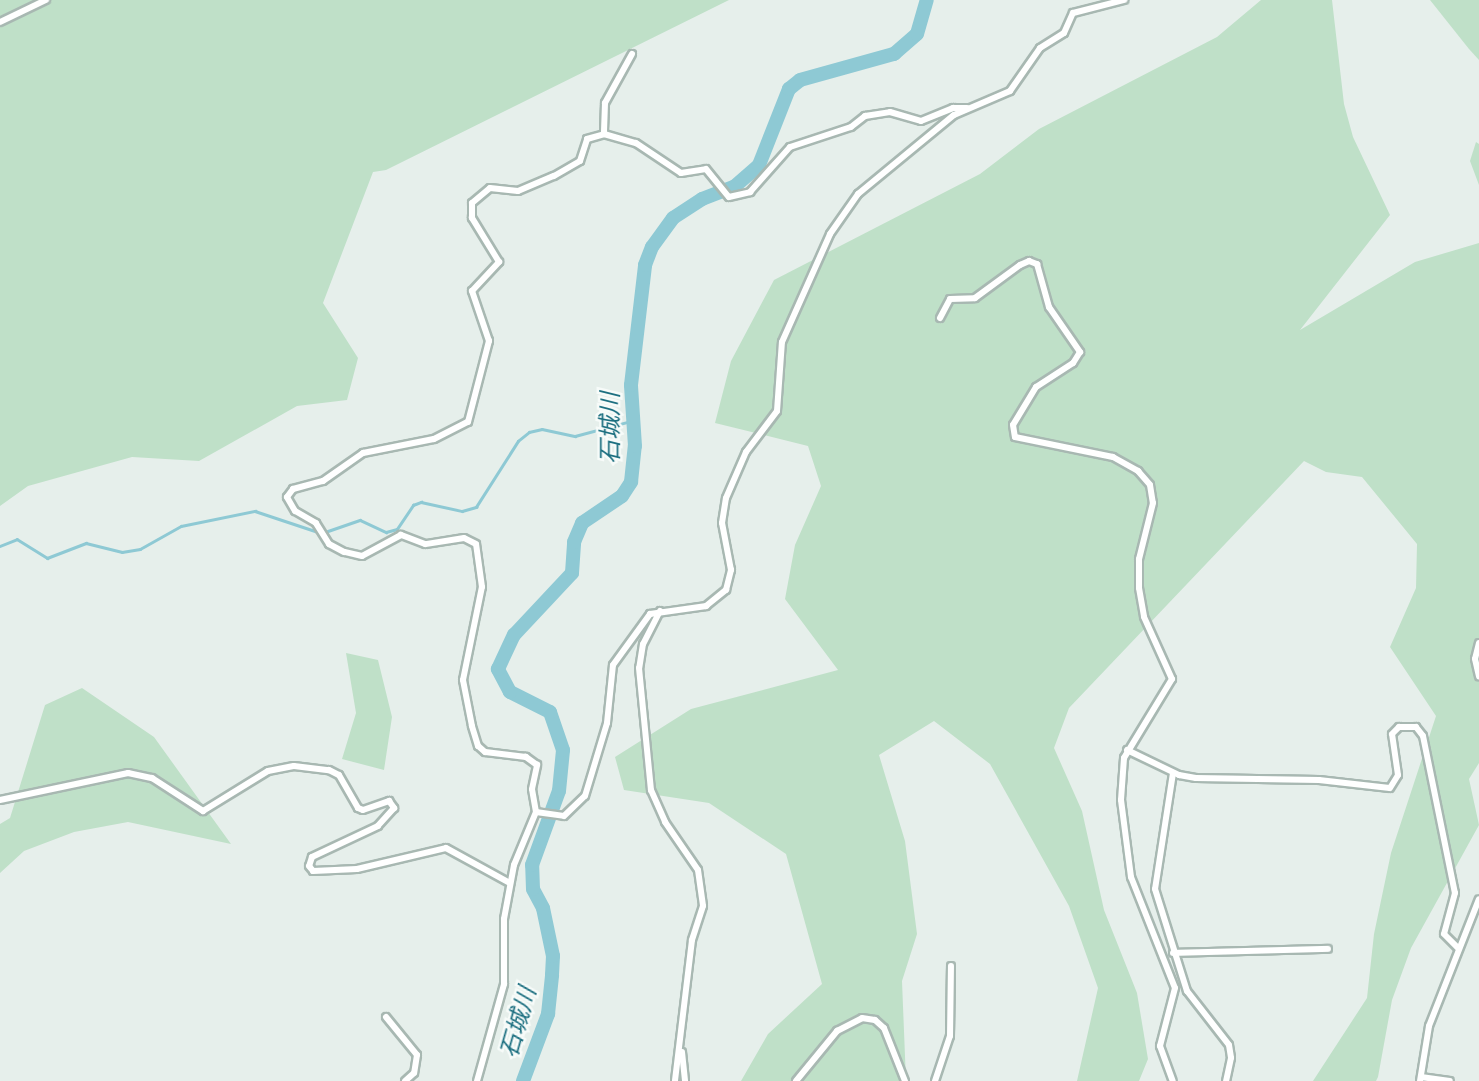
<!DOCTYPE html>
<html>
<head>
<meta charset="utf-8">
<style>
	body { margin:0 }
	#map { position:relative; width:1479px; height:1081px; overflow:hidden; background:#e6efeb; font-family:"Exo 2","Noto Sans JP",sans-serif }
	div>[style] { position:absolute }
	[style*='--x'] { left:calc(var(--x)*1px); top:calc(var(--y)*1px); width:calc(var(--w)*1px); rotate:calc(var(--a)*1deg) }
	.green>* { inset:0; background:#bfe0c8 }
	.stream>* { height:2.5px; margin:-1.25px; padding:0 1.25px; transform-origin:1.25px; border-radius:1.25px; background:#8ec9d4 }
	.river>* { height:14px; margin:-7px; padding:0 7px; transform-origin:7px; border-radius:7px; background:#8ec9d4 }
	.roads { filter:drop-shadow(2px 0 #a8b8b2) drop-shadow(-2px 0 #a8b8b2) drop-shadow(0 2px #a8b8b2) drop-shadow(0 -2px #a8b8b2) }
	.minor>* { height:6px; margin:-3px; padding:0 3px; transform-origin:3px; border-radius:3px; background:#fff }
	span { translate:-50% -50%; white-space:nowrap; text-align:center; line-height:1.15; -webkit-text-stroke:5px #f7fbf9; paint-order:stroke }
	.water-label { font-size:24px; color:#1c6f80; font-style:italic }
</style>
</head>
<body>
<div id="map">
	<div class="green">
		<div style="clip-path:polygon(0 0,729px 0,386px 170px,373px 172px,323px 303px,358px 358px,347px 400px,297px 406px,199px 461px,132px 457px,28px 486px,0 506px)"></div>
		<div style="clip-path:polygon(1261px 0,1332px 0,1344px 104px,1353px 137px,1390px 215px,1300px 330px,1415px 262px,1479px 243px,1479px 763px,1469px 779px,1479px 825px,1411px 948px,1392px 1000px,1378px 1077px,1376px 1081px,1313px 1081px,1367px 998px,1374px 934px,1391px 853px,1436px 716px,1390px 647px,1416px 588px,1417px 544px,1362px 477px,1326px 472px,1304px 461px,1069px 708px,1054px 748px,1082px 811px,1104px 910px,1137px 993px,1148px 1059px,1139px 1081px,1077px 1081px,1098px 988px,1069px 906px,990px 764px,934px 721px,879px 755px,905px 841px,917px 934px,902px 981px,906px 1081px,741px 1081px,768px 1034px,822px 984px,786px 854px,709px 803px,624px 790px,615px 757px,691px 709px,838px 670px,785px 599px,795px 545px,821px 486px,808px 446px,715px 423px,731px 361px,774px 280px,980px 174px,1039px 129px,1217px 37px)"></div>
		<div style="clip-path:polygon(1430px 0,1479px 0,1479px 60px,1469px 49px)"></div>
		<div style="clip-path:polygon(1476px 142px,1479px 144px,1479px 185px,1470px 161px)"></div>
		<div style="clip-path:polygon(346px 653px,378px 660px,392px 717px,384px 770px,342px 759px,356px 713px)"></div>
		<div style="clip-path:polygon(82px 688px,154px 737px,231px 844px,128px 822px,74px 832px,24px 851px,0 873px,0 824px,10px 818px,45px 705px)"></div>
	</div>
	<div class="stream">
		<div style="--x:325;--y:532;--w:37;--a:-19"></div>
		<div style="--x:360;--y:520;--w:29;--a:25"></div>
		<div style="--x:386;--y:532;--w:11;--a:-15"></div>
		<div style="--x:397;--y:529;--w:29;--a:-56"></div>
		<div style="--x:413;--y:505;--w:9;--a:-21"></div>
		<div style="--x:421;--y:502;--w:42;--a:12.4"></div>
		<div style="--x:462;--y:511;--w:15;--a:-16"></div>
		<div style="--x:476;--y:507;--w:78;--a:-57.5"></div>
		<div style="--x:518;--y:441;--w:14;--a:-39"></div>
		<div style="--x:529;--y:432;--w:13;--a:-13"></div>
		<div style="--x:542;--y:429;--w:34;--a:12"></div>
		<div style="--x:575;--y:436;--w:58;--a:-15"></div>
		<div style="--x:0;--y:546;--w:18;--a:-22"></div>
		<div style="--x:17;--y:539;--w:36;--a:32"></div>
		<div style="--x:47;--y:558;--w:42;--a:-21"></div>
		<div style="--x:86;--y:543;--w:37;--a:14"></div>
		<div style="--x:122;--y:552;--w:18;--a:-9"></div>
		<div style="--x:140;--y:549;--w:47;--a:-29.3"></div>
		<div style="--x:181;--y:526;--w:76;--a:-11.5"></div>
		<div style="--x:255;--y:511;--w:66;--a:18.4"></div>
	</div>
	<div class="river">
		<div style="--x:523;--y:1081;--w:72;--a:-69.5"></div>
		<div style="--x:548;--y:1014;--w:39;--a:-84"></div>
		<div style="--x:552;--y:975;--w:19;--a:-87"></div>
		<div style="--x:553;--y:956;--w:49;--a:-101.8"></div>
		<div style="--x:543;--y:908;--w:21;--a:-118"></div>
		<div style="--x:533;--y:889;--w:24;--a:-92"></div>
		<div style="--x:532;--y:865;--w:79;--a:-70"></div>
		<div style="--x:559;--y:791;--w:41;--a:-84.4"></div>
		<div style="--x:563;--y:750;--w:40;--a:-108.9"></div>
		<div style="--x:550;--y:712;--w:45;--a:-153.4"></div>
		<div style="--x:510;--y:692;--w:26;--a:-118"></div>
		<div style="--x:498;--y:669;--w:38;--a:-65"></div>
		<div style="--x:514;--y:635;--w:85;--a:-46.9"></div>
		<div style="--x:572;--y:573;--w:31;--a:-86"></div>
		<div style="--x:574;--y:542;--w:21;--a:-67"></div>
		<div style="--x:582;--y:523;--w:48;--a:-34"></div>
		<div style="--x:622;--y:496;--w:17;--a:-57"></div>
		<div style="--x:631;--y:482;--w:36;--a:-84"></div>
		<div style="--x:635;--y:446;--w:61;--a:-93.8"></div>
		<div style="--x:631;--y:385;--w:121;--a:-83.3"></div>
		<div style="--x:645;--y:265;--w:19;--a:-69"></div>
		<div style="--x:652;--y:247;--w:36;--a:-54"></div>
		<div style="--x:673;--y:218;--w:35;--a:-33"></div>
		<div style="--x:702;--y:199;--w:34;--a:-21"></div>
		<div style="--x:734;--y:187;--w:33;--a:-41"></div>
		<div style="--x:759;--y:165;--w:82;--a:-68.5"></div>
		<div style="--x:789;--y:89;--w:14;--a:-39"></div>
		<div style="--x:800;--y:80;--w:98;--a:-15.5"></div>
		<div style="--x:894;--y:54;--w:30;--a:-41"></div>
		<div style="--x:917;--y:34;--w:35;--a:-74"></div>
	</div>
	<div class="roads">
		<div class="minor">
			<div style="--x:0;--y:22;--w:51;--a:-25.6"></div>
			<div style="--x:632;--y:54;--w:56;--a:118.9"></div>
			<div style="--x:605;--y:103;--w:31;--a:92"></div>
			<div style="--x:604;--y:134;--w:33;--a:16"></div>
			<div style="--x:636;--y:143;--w:54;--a:33.7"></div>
			<div style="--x:681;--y:173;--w:25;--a:-9"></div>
			<div style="--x:706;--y:169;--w:36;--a:51"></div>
			<div style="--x:729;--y:197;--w:22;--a:-13"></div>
			<div style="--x:750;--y:192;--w:60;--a:-48.4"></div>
			<div style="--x:790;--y:147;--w:64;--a:-18.2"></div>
			<div style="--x:851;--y:127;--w:18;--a:-38"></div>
			<div style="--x:865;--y:116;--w:25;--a:-9"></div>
			<div style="--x:890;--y:112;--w:32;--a:16"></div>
			<div style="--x:921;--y:121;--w:35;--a:-22"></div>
			<div style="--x:953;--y:108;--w:14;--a:0"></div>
			<div style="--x:940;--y:318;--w:21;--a:-62"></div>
			<div style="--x:950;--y:299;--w:25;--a:-2"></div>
			<div style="--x:975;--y:298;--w:56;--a:-36.3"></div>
			<div style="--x:1020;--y:265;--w:10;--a:-24"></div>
			<div style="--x:1029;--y:261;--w:9;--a:21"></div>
			<div style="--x:1037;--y:264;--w:45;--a:74.4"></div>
			<div style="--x:1049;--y:307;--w:55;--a:55.4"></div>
			<div style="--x:1080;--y:352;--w:13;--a:122"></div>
			<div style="--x:1073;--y:363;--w:44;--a:147"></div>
			<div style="--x:1036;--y:387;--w:44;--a:121.2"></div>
			<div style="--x:1013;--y:425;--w:12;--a:81"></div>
			<div style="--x:1015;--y:437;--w:100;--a:11.5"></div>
			<div style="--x:1113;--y:457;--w:29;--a:29"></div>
			<div style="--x:1138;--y:471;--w:18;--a:49"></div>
			<div style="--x:1150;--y:485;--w:18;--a:81"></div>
			<div style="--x:1153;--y:503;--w:58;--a:104"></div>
			<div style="--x:1139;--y:559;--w:29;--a:90"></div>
			<div style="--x:1139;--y:588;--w:29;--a:80"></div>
			<div style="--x:1144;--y:617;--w:68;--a:65.7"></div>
			<div style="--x:1172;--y:679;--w:92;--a:121.3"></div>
			<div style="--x:1124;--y:758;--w:42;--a:94.1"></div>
			<div style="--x:1121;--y:800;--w:78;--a:82.6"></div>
			<div style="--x:1131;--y:877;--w:119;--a:68.4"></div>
			<div style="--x:1175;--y:988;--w:60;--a:104.5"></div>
			<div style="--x:1160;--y:1046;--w:37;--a:70"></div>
			<div style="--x:660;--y:611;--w:37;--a:117"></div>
			<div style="--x:643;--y:644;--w:24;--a:99"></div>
			<div style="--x:639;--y:668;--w:123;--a:84.4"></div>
			<div style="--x:651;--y:790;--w:35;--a:66"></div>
			<div style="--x:665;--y:822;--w:58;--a:55.5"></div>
			<div style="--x:698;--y:870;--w:36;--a:82"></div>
			<div style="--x:703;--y:906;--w:36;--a:108"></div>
			<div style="--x:692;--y:940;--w:142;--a:96.9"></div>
			<div style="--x:1479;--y:643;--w:16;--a:104"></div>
			<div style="--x:1475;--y:659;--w:18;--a:77"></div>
			<div style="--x:1127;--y:750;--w:58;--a:25.7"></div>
			<div style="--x:1179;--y:775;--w:17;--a:10"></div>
			<div style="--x:1196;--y:778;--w:123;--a:0.9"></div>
			<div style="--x:1319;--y:780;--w:71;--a:6.4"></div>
			<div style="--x:1390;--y:788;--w:15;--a:-58"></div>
			<div style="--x:1398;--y:775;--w:41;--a:-98.3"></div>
			<div style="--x:1392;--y:734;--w:10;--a:-45"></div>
			<div style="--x:1399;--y:727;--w:17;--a:0"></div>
			<div style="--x:1416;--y:727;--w:11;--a:52"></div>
			<div style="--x:1423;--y:736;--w:160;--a:78.5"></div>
			<div style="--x:1455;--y:893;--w:42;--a:105"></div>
			<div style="--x:1444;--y:934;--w:20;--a:45"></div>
			<div style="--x:1173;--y:773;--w:117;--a:98.8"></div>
			<div style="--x:1155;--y:889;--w:107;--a:72.6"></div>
			<div style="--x:1187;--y:991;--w:68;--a:52.1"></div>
			<div style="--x:1229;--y:1045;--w:13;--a:81"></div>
			<div style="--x:1231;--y:1058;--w:24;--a:102"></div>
			<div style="--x:0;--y:800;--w:131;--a:-11.9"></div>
			<div style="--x:128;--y:773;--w:25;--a:12"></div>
			<div style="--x:152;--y:778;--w:61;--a:32.9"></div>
			<div style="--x:203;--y:811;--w:76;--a:-31.6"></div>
			<div style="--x:268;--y:771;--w:26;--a:-11"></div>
			<div style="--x:294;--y:766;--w:35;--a:7"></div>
			<div style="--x:329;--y:770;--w:11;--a:27"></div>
			<div style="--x:339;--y:775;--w:38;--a:60"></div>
			<div style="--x:358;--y:808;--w:5;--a:22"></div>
			<div style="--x:363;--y:810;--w:28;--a:-19"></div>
			<div style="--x:389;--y:801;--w:9;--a:54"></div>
			<div style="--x:394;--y:808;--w:24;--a:132"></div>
			<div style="--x:378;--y:826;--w:73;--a:154.8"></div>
			<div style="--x:312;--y:857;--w:9;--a:108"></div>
			<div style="--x:309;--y:866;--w:6;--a:51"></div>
			<div style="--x:313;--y:871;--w:44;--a:-2.6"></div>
			<div style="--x:357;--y:869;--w:91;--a:-13.3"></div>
			<div style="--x:446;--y:848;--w:73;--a:28.7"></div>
			<div style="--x:536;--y:812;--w:28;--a:8"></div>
			<div style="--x:564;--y:816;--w:29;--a:-44"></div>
			<div style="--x:585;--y:796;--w:76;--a:-73.2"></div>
			<div style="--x:607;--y:723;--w:58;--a:-84.1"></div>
			<div style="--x:613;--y:665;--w:63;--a:-54"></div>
			<div style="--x:650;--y:614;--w:57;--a:-8.1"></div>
			<div style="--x:706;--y:606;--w:26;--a:-39"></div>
			<div style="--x:726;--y:590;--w:21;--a:-76"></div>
			<div style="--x:731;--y:570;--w:48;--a:-100.8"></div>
			<div style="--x:722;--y:523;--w:25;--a:-81"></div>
			<div style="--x:726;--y:498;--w:50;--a:-66.5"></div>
			<div style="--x:746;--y:452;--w:51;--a:-52.9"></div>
			<div style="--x:777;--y:411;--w:69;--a:-85.9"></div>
			<div style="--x:782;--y:342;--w:118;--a:-66"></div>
			<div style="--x:830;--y:234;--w:49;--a:-55"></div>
			<div style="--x:858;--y:194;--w:124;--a:-39.5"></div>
			<div style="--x:954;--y:115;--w:61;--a:-23.2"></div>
			<div style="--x:1010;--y:91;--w:52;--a:-55.1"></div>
			<div style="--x:1040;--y:48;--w:28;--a:-32"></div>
			<div style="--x:1064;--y:33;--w:22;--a:-66"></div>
			<div style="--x:1073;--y:13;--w:53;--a:-14.3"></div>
			<div style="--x:1173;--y:953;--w:155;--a:-1.5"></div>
			<div style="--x:386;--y:1017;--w:49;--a:50.8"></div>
			<div style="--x:417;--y:1055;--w:18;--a:99"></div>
			<div style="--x:414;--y:1073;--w:12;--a:138"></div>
			<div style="--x:682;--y:1052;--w:29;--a:84"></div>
			<div style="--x:1421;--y:1077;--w:29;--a:8"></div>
			<div style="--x:477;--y:1081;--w:101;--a:-74.4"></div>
			<div style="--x:504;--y:984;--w:65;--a:-90"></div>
			<div style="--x:504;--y:919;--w:55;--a:-79.5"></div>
			<div style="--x:514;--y:865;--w:57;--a:-67.5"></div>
			<div style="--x:536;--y:812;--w:23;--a:-100"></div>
			<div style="--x:532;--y:789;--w:25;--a:-78"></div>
			<div style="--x:537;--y:765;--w:14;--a:-144"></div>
			<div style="--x:526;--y:757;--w:41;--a:-173"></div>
			<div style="--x:485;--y:752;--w:9;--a:-139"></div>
			<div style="--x:478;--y:746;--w:21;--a:-107"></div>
			<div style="--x:472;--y:726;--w:47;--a:-101.1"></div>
			<div style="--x:463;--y:680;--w:95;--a:-78.5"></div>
			<div style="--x:482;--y:587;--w:43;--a:-97.9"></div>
			<div style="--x:476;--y:544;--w:13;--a:-153"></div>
			<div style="--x:464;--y:538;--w:39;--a:171"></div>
			<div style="--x:425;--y:544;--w:26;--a:-159"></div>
			<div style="--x:401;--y:535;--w:44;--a:151.7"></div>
			<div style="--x:362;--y:556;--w:18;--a:-167"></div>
			<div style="--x:344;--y:552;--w:17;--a:-152"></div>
			<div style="--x:329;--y:544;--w:25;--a:-122"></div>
			<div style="--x:316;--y:523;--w:24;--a:-150"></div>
			<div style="--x:295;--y:511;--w:16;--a:-120"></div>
			<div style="--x:287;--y:497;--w:10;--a:-53"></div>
			<div style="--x:293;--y:489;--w:31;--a:-15"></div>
			<div style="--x:323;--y:481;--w:49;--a:-35"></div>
			<div style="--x:363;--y:453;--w:72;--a:-11.2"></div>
			<div style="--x:434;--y:439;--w:38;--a:-27"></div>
			<div style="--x:468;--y:422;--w:84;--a:-75.5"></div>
			<div style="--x:489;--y:341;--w:53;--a:-108.8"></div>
			<div style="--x:472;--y:291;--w:40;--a:-47"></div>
			<div style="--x:499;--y:262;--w:52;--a:-121.5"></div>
			<div style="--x:472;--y:218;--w:15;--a:-90"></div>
			<div style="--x:472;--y:203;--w:23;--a:-40"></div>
			<div style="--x:490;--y:188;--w:28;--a:6"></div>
			<div style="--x:518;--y:191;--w:39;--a:-23"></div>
			<div style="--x:554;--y:176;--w:30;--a:-30"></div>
			<div style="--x:580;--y:161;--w:23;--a:-72"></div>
			<div style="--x:587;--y:139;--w:18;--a:-16"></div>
			<div style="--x:796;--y:1081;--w:65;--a:-50.6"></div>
			<div style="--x:837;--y:1031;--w:28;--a:-27"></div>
			<div style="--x:862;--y:1018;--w:13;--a:9"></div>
			<div style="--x:875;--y:1020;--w:12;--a:42"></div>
			<div style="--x:884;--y:1028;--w:57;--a:68.4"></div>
			<div style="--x:935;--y:1081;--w:47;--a:-71.6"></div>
			<div style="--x:950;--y:1036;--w:70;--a:-89.2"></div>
			<div style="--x:1420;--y:1081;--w:56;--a:-80.7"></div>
			<div style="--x:1429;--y:1026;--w:136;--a:-68.5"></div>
		</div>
	</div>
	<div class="water-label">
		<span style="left:609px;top:428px;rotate:-90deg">石城川</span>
		<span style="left:517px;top:1022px;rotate:-74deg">石城川</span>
	</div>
</div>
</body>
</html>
